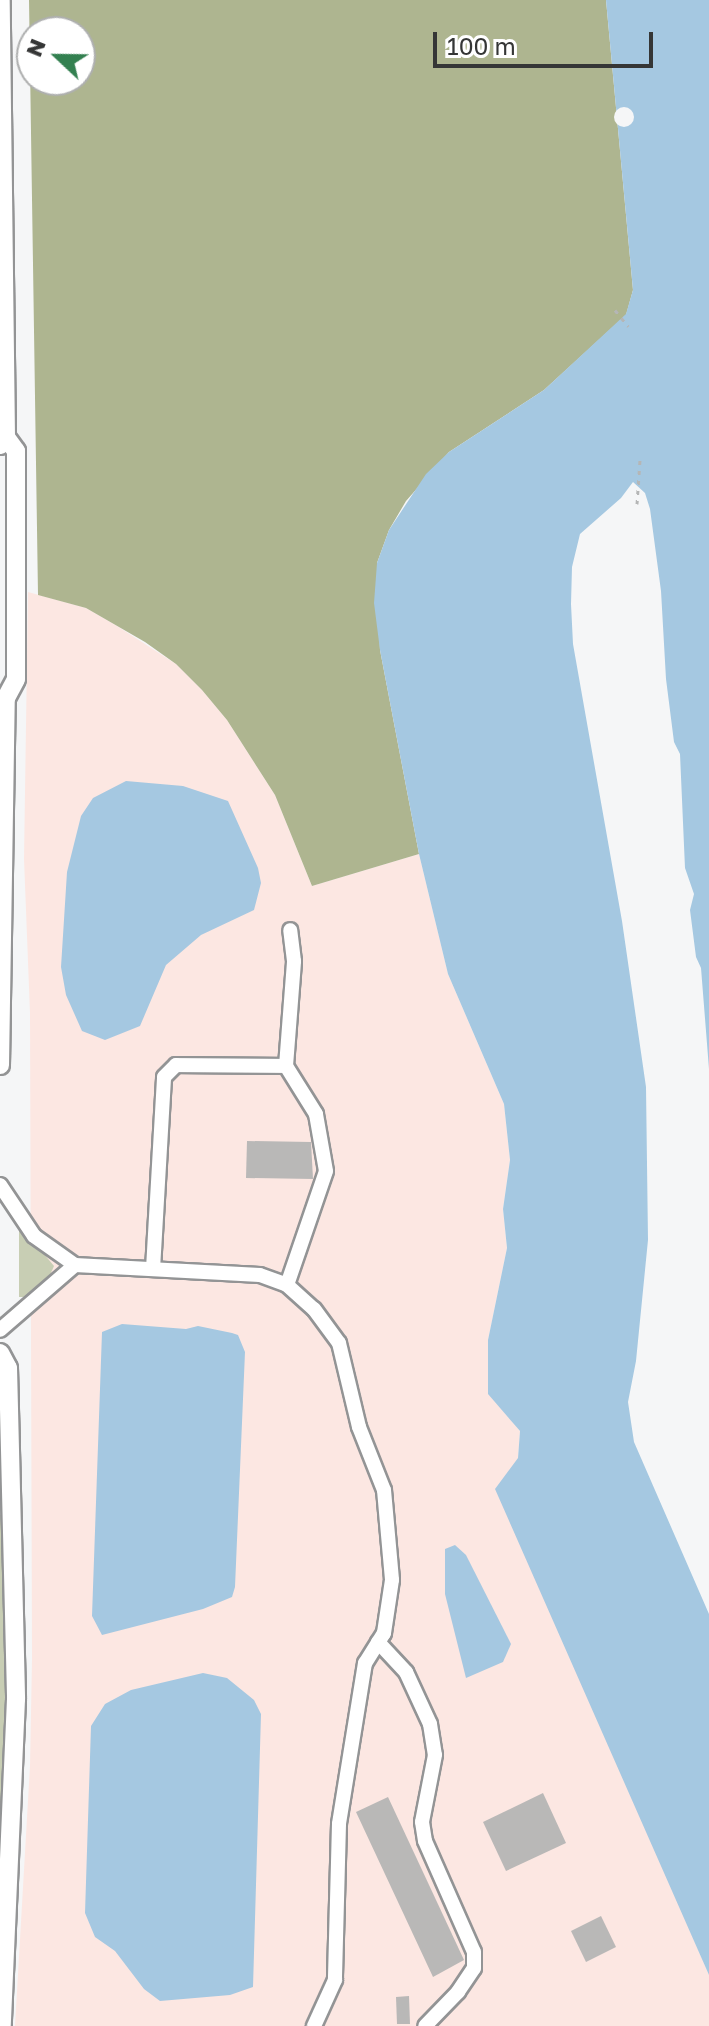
<!DOCTYPE html>
<html>
<head>
<meta charset="utf-8">
<style>
	body { margin:0 }
	#map { position:relative; width:709px; height:2026px; overflow:hidden; background:#f5f6f7; font-family:"Golos Text",sans-serif }
	div>[style] { position:absolute }
	[style*='--x'] { left:calc(var(--x)*1px); top:calc(var(--y)*1px); width:calc(var(--w)*1px); rotate:calc(var(--a)*1deg) }
	.industrial>* { inset:0; background:#fce7e2 }
	.green>* { inset:0; background:#c8ceb4 }
	.forest>* { inset:0; background:#aeb590 }
	.water>* { inset:0; background:#a5c8e1 }
	.pier>* { inset:0; background:#f5f6f7 }
	.round { border-radius:50% }
	.building>* { inset:0; background:#b9b8b7 }
	.path>* { height:3px; margin-top:-1.5px; transform-origin:0; background:repeating-linear-gradient(90deg,#b5b6b6 0 4px,transparent 0 10px) }
	.roads { filter:drop-shadow(2px 0 #939495) drop-shadow(-2px 0 #939495) drop-shadow(0 2px #939495) drop-shadow(0 -2px #939495) }
	.minor>* { height:14px; margin:-7px; padding:0 7px; transform-origin:7px; border-radius:7px; background:#fff }
	.major>* { height:18px; margin:-9px; padding:0 9px; transform-origin:9px; border-radius:9px; background:#fff }
	span { translate:-50% -50%; white-space:nowrap; text-align:center; line-height:1.15; -webkit-text-stroke:7px #fff; paint-order:stroke }
	.north { position:absolute; left:16px; top:16px; width:80px; height:80px; box-sizing:border-box; background:#fff; border:2px solid #aeafaf; border-radius:50%; rotate:292deg; font-size:22px; font-weight:700; line-height:32px; text-align:center; color:#353636 }
	.north::after { content:''; display:block; margin:auto; width:28px; height:36px; background:#338050; clip-path:polygon(50% 0,100% 100%,50% 72%,0 100%) }
	.scale { position:absolute; left:433px; top:32px; width:220px; height:36px; box-sizing:border-box; border:4px solid #353636; border-top:0; padding-left:10px; font-size:24px; line-height:28px; white-space:nowrap; color:#353636; -webkit-text-stroke:6px #fff; paint-order:stroke }
</style>
</head>
<body>
<div id="map">
	<div class="industrial">
		<div style="clip-path:polygon(28px 592px,86px 608px,117px 626px,176px 664px,202px 690px,227px 720px,275px 795px,312px 886px,419px 854px,448px 974px,504px 1104px,510px 1160px,503px 1209px,507px 1248px,488px 1340px,488px 1393px,520px 1431px,518px 1458px,640px 1814px,709px 1975px,709px 2026px,15px 2026px,30px 1766px,32px 1659px,30px 1013px,24px 859px)"></div>
	</div>
	<div class="green">
		<div style="clip-path:polygon(19px 1224px,54px 1266px,50px 1275px,27px 1297px,19px 1297px)"></div>
		<div style="clip-path:polygon(3px 1514px,6px 1691px,0 1867px,0 1515px)"></div>
	</div>
	<div class="forest">
		<div style="clip-path:polygon(evenodd,29px 0,606px 0,633px 290px,626px 315px,544px 390px,449px 452px,406px 501px,389px 530px,377px 563px,380px 650px,419px 854px,312px 886px,275px 795px,227px 720px,202px 690px,176px 664px,145px 642px,86px 608px,38px 595px,29px 0,32px 32px,80px 32px,80px 80px,32px 80px,32px 32px)"></div>
	</div>
	<div class="water">
		<div style="clip-path:polygon(606px 0,709px 0,709px 1069px,701px 968px,696px 957px,690px 910px,694px 894px,685px 868px,680px 754px,674px 742px,666px 679px,661px 591px,650px 509px,645px 493px,633px 482px,621px 498px,580px 534px,572px 567px,571px 604px,573px 644px,622px 921px,646px 1087px,648px 1240px,636px 1361px,628px 1402px,634px 1442px,709px 1614px,709px 1975px,495px 1489px,518px 1458px,520px 1431px,488px 1394px,488px 1340px,507px 1248px,503px 1209px,510px 1160px,504px 1104px,448px 974px,419px 854px,380px 650px,374px 603px,377px 563px,389px 530px,426px 474px,449px 452px,544px 390px,626px 314px,633px 290px)"></div>
		<div style="clip-path:polygon(126px 781px,183px 786px,228px 801px,258px 868px,261px 883px,254px 910px,201px 935px,166px 965px,140px 1026px,105px 1040px,82px 1031px,66px 995px,61px 967px,67px 872px,81px 816px,93px 798px)"></div>
		<div style="clip-path:polygon(122px 1324px,186px 1329px,198px 1326px,232px 1333px,238px 1335px,245px 1352px,235px 1587px,232px 1597px,203px 1609px,102px 1635px,92px 1616px,102px 1332px)"></div>
		<div style="clip-path:polygon(455px 1545px,466px 1555px,511px 1644px,503px 1662px,466px 1678px,445px 1594px,445px 1549px)"></div>
		<div style="clip-path:polygon(203px 1673px,227px 1678px,254px 1700px,261px 1714px,253px 1987px,230px 1995px,160px 2001px,144px 1989px,115px 1951px,95px 1937px,85px 1913px,91px 1726px,105px 1704px,131px 1690px)"></div>
	</div>
	<div class="pier">
		<div class="round" style="left:614px;top:107px;width:20px;height:20px"></div>
	</div>
	<div class="building">
		<div style="clip-path:polygon(247px 1141px,311px 1142px,313px 1179px,246px 1178px)"></div>
		<div style="clip-path:polygon(543px 1793px,566px 1843px,506px 1871px,483px 1822px)"></div>
		<div style="clip-path:polygon(388px 1797px,464px 1960px,433px 1977px,356px 1812px)"></div>
		<div style="clip-path:polygon(601px 1916px,616px 1947px,586px 1962px,571px 1931px)"></div>
		<div style="clip-path:polygon(409px 1996px,410px 2024px,397px 2024px,396px 1997px)"></div>
	</div>
	<div class="path">
		<div style="--x:615;--y:310;--w:21;--a:51"></div>
		<div style="--x:637;--y:504;--w:44;--a:-86.1"></div>
	</div>
	<div class="roads">
		<div class="minor">
			<div style="--x:0;--y:1185;--w:61;--a:56.3"></div>
			<div style="--x:34;--y:1236;--w:50;--a:35.3"></div>
			<div style="--x:75;--y:1265;--w:99;--a:139.1"></div>
			<div style="--x:75;--y:1265;--w:185;--a:3.1"></div>
			<div style="--x:260;--y:1275;--w:29;--a:20"></div>
			<div style="--x:287;--y:1285;--w:36;--a:42"></div>
			<div style="--x:314;--y:1309;--w:42;--a:53.7"></div>
			<div style="--x:339;--y:1343;--w:86;--a:76.6"></div>
			<div style="--x:359;--y:1427;--w:68;--a:68.4"></div>
			<div style="--x:384;--y:1490;--w:90;--a:84.9"></div>
			<div style="--x:392;--y:1580;--w:54;--a:98.6"></div>
			<div style="--x:384;--y:1633;--w:36;--a:122"></div>
			<div style="--x:365;--y:1663;--w:163;--a:99.2"></div>
			<div style="--x:339;--y:1824;--w:156;--a:91.5"></div>
			<div style="--x:335;--y:1980;--w:51;--a:114.5"></div>
			<div style="--x:153;--y:1269;--w:192;--a:-86.7"></div>
			<div style="--x:164;--y:1077;--w:17;--a:-45"></div>
			<div style="--x:176;--y:1065;--w:110;--a:0.5"></div>
			<div style="--x:287;--y:1285;--w:120;--a:-71.1"></div>
			<div style="--x:326;--y:1171;--w:58;--a:-100"></div>
			<div style="--x:316;--y:1114;--w:57;--a:-122"></div>
			<div style="--x:286;--y:1066;--w:105;--a:-85.6"></div>
			<div style="--x:294;--y:961;--w:31;--a:-97"></div>
			<div style="--x:378;--y:1642;--w:41;--a:47"></div>
			<div style="--x:406;--y:1672;--w:57;--a:65.2"></div>
			<div style="--x:430;--y:1724;--w:31;--a:81"></div>
			<div style="--x:435;--y:1755;--w:68;--a:101"></div>
			<div style="--x:422;--y:1822;--w:19;--a:81"></div>
			<div style="--x:425;--y:1841;--w:121;--a:66.2"></div>
			<div style="--x:474;--y:1952;--w:16;--a:90"></div>
			<div style="--x:474;--y:1968;--w:29;--a:124"></div>
			<div style="--x:458;--y:1992;--w:47;--a:134.1"></div>
		</div>
		<div class="major">
			<div style="--x:0;--y:445;--w:10;--a:-53"></div>
			<div style="--x:6;--y:437;--w:437;--a:-90.7"></div>
			<div style="--x:0;--y:1065;--w:367;--a:-89.1"></div>
			<div style="--x:6;--y:698;--w:21;--a:-62"></div>
			<div style="--x:16;--y:679;--w:228;--a:-90"></div>
			<div style="--x:16;--y:451;--w:17;--a:-126"></div>
			<div style="--x:0;--y:1353;--w:17;--a:62"></div>
			<div style="--x:8;--y:1368;--w:331;--a:88.6"></div>
			<div style="--x:16;--y:1699;--w:327;--a:92.5"></div>
		</div>
	</div>
	<div class="north">N</div>
	<div class="scale">100 m</div>
</div>
</body>
</html>
